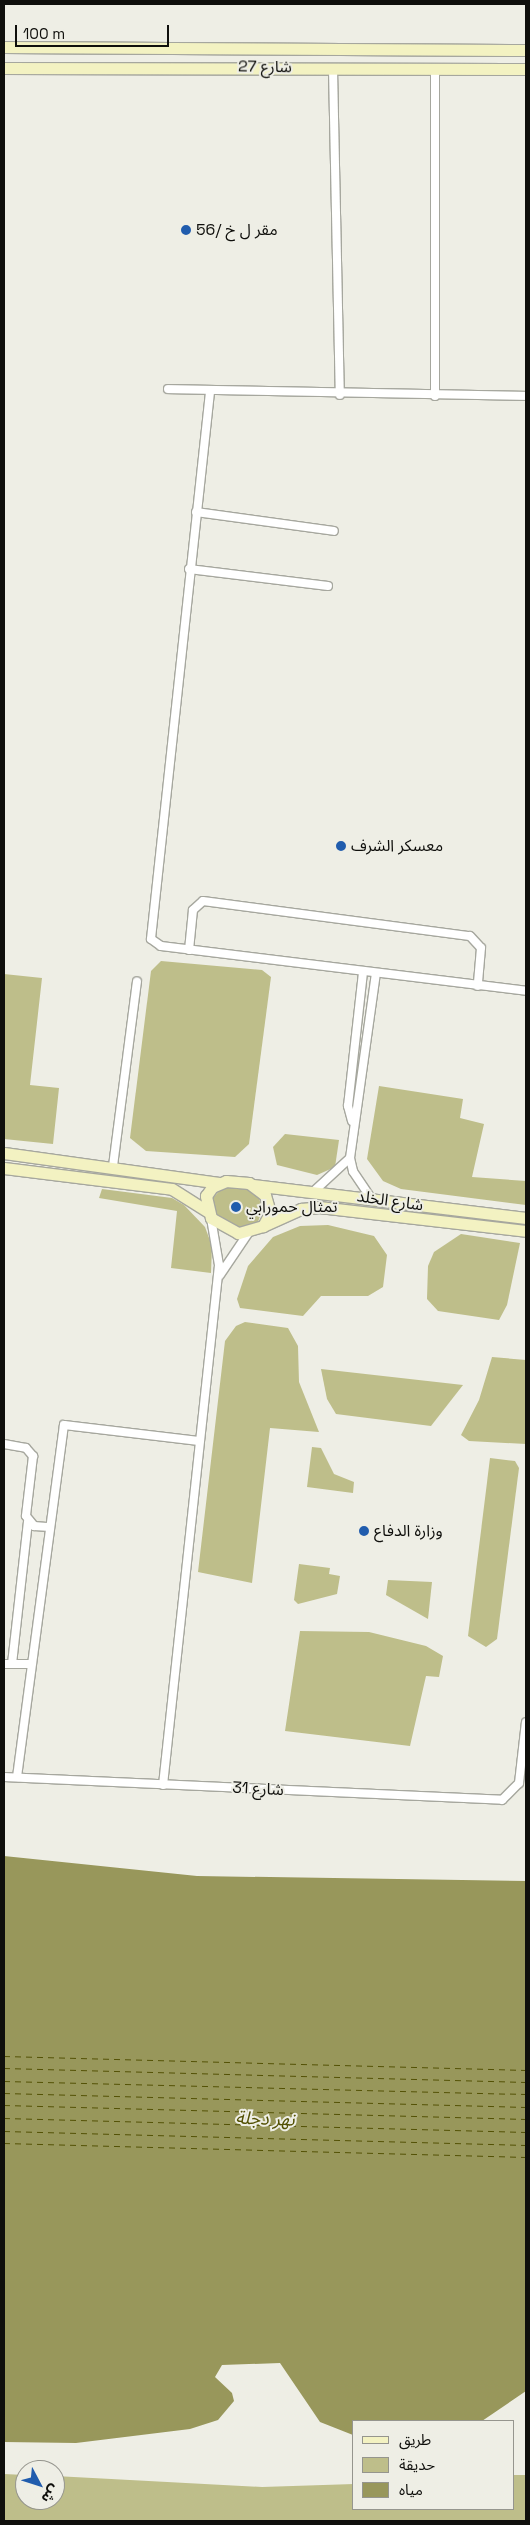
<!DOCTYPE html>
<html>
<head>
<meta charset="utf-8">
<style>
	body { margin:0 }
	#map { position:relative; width:530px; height:2525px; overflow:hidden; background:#eeeee5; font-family:"Space Grotesk","Noto Sans Arabic",sans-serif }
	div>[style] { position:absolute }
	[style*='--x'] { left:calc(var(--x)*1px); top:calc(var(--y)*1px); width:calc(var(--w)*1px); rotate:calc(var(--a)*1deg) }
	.green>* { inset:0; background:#bebe8a }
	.water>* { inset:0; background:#98975b }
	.ferry>* { height:1px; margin-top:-0.5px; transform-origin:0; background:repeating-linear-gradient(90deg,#535104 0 6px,transparent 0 11px) }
	.roads { filter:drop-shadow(1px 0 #a6a79e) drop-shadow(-1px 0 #a6a79e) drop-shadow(0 1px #a6a79e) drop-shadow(0 -1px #a6a79e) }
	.street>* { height:8px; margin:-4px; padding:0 4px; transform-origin:4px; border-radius:4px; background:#fff }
	.secondary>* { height:11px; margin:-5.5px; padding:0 5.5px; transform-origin:5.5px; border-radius:5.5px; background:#f3f2c2 }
	.dots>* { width:14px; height:14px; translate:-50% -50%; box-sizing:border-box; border:2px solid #eeeee5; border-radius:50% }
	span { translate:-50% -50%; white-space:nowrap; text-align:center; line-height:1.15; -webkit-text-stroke:4px #eeeee5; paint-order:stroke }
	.street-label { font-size:16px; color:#0f0f0c }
	.poi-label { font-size:16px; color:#0f0f0c }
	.left { translate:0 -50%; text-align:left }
	.water-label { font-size:18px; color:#535104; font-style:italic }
	.frame { position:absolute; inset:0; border:5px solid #0f0f0c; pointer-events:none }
	.legend { position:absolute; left:352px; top:2420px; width:162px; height:90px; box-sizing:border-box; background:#eeeee5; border:1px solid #95958e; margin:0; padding:6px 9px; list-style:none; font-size:15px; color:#0f0f0c }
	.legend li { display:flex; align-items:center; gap:10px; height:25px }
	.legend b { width:25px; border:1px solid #95958e }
	.north { position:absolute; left:15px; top:2460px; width:50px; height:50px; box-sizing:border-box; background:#eeeee5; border:1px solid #95958e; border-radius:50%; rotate:130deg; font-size:14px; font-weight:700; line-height:20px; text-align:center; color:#0f0f0c }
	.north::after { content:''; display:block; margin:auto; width:18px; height:22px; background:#205cad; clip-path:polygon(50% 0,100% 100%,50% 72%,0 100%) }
	.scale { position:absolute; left:15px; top:25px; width:154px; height:22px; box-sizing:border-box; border:2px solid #0f0f0c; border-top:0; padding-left:6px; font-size:15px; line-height:18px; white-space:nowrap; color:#0f0f0c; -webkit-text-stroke:4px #eeeee5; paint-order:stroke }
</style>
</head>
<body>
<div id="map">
	<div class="green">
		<div style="clip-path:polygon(161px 961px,262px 970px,271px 977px,249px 1144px,235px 1157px,146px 1151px,130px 1138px,151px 971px)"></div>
		<div style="clip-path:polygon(4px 974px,42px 978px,30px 1085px,59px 1088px,53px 1144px,4px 1139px)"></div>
		<div style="clip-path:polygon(379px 1086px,463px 1099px,460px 1118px,484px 1124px,472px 1177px,526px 1181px,526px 1205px,401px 1189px,383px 1181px,367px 1159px)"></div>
		<div style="clip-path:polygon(285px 1134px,339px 1140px,335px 1167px,317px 1175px,277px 1165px,273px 1147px)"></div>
		<div style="clip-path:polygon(224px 1186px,243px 1186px,257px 1194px,263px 1208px,258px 1222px,240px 1228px,217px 1218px,210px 1201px)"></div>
		<div style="clip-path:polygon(102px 1189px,172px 1198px,184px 1205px,205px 1227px,212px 1246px,211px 1273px,171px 1268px,177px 1211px,99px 1198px)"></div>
		<div style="clip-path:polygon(328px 1225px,374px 1236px,387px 1255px,383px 1287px,368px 1296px,321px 1296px,303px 1316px,240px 1308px,237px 1299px,248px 1266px,273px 1237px,300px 1226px)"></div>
		<div style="clip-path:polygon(461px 1234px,520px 1243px,507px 1305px,499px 1320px,438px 1311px,427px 1299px,428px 1266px,434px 1252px)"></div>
		<div style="clip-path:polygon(245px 1322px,288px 1328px,298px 1346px,299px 1382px,319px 1432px,270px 1428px,252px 1583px,198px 1572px,225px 1341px,236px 1326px)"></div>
		<div style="clip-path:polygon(492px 1357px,526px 1360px,526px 1444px,469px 1441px,461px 1435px,479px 1400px)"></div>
		<div style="clip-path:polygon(321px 1369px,463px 1385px,431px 1426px,336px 1414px,327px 1399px)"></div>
		<div style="clip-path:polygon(312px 1447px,321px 1448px,334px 1474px,354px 1482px,353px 1493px,307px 1487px)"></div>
		<div style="clip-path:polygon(490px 1458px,515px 1461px,519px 1468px,497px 1639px,486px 1647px,468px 1636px)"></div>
		<div style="clip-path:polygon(299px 1564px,330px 1568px,329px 1574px,340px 1576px,337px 1594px,298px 1604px,294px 1600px)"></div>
		<div style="clip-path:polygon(388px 1580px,432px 1582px,428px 1619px,386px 1595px)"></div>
		<div style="clip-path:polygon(300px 1631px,369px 1632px,426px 1646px,443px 1656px,439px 1677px,426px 1676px,410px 1746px,285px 1731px)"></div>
		<div style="clip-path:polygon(4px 2474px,25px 2475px,25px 2500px,55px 2500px,55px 2476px,262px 2487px,354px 2484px,354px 2509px,514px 2509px,514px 2475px,526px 2475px,526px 2521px,4px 2521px)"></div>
	</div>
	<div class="water">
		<div style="clip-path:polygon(4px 1856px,197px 1876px,526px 1881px,526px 2391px,482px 2421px,354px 2421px,353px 2435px,320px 2422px,280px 2363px,222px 2365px,215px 2377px,232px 2393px,234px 2401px,218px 2420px,190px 2429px,76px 2443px,4px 2442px)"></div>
	</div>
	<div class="ferry">
		<div style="--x:4;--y:2056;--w:522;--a:1.54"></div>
		<div style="--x:4;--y:2068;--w:522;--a:1.54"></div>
		<div style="--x:4;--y:2081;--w:522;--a:1.43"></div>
		<div style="--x:4;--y:2093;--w:522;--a:1.54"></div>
		<div style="--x:4;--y:2105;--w:522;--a:1.54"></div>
		<div style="--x:4;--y:2118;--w:522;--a:1.54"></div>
		<div style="--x:4;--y:2131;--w:522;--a:1.54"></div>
		<div style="--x:4;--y:2143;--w:522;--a:1.54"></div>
	</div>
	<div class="roads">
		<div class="street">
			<div style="--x:333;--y:69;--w:326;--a:88.8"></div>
			<div style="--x:168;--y:389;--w:358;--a:1.1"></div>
			<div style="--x:210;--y:392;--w:550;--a:96.16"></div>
			<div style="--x:151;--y:939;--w:12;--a:35"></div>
			<div style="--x:161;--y:946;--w:368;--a:7"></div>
			<div style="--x:435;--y:396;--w:328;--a:-90"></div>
			<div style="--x:196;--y:512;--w:139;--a:7.8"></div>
			<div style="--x:189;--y:569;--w:140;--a:7"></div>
			<div style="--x:189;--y:950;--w:40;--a:-84.3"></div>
			<div style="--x:193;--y:910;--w:13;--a:-42"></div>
			<div style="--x:203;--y:901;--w:269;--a:7.5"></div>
			<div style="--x:470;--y:936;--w:16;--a:47"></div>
			<div style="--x:481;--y:948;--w:38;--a:95"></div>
			<div style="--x:352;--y:1121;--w:16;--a:-105"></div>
			<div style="--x:348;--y:1106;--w:134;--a:-83.6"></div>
			<div style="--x:113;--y:1166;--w:186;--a:-82.6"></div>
			<div style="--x:313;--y:1192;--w:50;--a:-42.6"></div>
			<div style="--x:371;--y:1198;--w:32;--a:-124"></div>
			<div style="--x:353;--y:1171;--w:13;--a:-103"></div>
			<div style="--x:350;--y:1158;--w:186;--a:-82"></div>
			<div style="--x:220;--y:1275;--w:52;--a:-56"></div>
			<div style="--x:4;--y:1444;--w:22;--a:10"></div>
			<div style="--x:26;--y:1448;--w:11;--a:49"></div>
			<div style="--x:33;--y:1456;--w:60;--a:96.7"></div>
			<div style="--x:26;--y:1516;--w:13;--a:51"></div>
			<div style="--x:34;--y:1526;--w:16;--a:4"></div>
			<div style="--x:4;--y:1664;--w:27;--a:0"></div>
			<div style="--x:12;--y:1664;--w:143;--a:-83.6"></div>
			<div style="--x:4;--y:1777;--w:499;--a:2.6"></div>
			<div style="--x:502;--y:1800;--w:24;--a:-45"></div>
			<div style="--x:519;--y:1783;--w:61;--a:-83.5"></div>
			<div style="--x:17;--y:1777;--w:355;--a:-82.4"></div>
			<div style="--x:64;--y:1425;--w:136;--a:6.8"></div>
			<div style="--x:163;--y:1785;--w:523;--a:-83.85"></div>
			<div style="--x:219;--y:1265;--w:48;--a:-99.7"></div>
		</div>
		<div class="secondary">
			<div style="--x:4;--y:47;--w:522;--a:0.33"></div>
			<div style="--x:4;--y:68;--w:522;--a:0.11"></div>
			<div style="--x:4;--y:1153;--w:217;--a:7.9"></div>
			<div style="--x:4;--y:1168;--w:169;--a:7.1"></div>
			<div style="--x:172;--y:1189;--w:41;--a:32.2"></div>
			<div style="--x:226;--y:1181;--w:23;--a:5"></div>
			<div style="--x:249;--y:1183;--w:20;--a:37"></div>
			<div style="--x:265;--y:1195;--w:19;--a:74"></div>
			<div style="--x:270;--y:1213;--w:15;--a:118"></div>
			<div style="--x:263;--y:1226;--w:26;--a:164"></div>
			<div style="--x:238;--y:1233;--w:31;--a:-151"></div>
			<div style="--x:211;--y:1218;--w:23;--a:-103"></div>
			<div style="--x:206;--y:1196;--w:11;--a:-56"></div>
			<div style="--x:212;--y:1187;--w:15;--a:-23"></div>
			<div style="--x:253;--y:1185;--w:275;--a:6.9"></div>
			<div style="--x:263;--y:1226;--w:42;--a:-24.1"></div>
			<div style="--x:301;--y:1209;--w:18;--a:-6"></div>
			<div style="--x:319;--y:1207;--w:208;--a:6.6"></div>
		</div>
	</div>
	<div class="dots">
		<div style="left:186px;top:230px;background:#205cad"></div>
		<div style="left:341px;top:846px;background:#205cad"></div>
		<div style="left:236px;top:1207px;background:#205cad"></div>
		<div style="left:364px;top:1531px;background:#205cad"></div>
	</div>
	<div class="street-label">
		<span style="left:265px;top:67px;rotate:1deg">شارع 27</span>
		<span style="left:390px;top:1201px;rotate:8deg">شارع الخلد</span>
		<span style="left:258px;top:1789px;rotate:3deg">شارع 31</span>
	</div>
	<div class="poi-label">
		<span class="left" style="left:196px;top:230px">مقر ل خ /56</span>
		<span class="left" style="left:351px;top:846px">معسكر الشرف</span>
		<span class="left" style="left:246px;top:1207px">تمثال حمورابي</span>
		<span class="left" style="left:374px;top:1531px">وزارة الدفاع</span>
	</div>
	<div class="water-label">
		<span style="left:265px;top:2119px;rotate:2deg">نهر دجلة</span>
	</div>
	<div class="frame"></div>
	<ul class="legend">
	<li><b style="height:6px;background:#f3f2c2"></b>طريق</li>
	<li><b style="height:14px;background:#bebe8a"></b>حديقة</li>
	<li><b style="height:14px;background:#98975b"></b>مياه</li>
	</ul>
	<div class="north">ش</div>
	<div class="scale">100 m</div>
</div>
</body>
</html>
